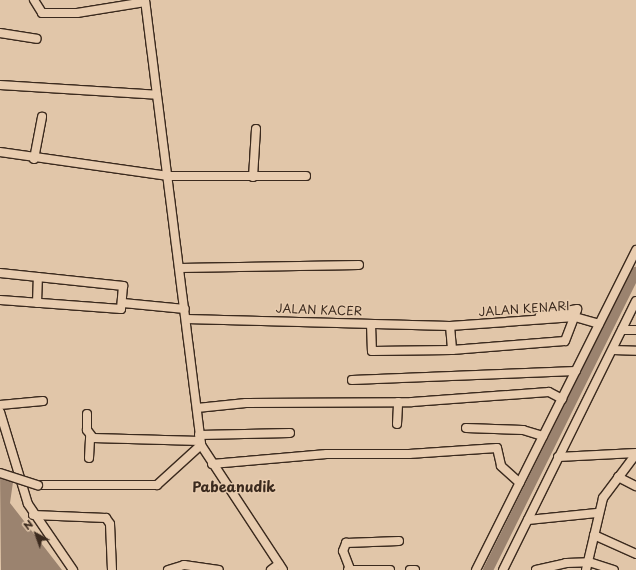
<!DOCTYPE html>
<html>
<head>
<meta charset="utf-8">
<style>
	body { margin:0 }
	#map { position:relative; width:636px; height:570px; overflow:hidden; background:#e1c6a9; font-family:"Playpen Sans",sans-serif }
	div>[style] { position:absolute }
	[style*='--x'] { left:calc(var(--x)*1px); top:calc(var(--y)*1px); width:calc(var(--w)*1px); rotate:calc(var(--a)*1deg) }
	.water>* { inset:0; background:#9b836f }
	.river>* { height:10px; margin:-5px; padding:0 5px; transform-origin:5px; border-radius:5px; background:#9b836f }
	.roads { filter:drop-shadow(1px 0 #3b2a1e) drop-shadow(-1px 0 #3b2a1e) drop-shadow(0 1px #3b2a1e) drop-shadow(0 -1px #3b2a1e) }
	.minor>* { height:8px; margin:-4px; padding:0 4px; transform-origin:4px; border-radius:4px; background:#e8ccaf }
	.bridges { filter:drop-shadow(1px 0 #3b2a1e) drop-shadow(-1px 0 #3b2a1e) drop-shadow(0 1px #3b2a1e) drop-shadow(0 -1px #3b2a1e) }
	.minor-bridge>* { height:8px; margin:-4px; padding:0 4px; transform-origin:4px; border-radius:4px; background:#e8ccaf }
	span { translate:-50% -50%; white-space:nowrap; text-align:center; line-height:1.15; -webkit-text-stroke:3px #e8ccaf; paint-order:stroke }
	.street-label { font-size:12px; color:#3b2a1e }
	.quarter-label { font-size:14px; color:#3b2a1e; font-weight:700 }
	.north { position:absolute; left:16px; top:514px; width:40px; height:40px; -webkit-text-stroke:3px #e8ccaf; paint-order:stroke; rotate:319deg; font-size:11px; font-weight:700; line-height:16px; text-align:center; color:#3b2a1e }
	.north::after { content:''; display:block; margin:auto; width:14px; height:18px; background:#3b2a1e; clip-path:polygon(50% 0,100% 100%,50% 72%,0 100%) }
</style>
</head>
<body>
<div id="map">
	<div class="water">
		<div style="clip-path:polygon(0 471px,13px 482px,10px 503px,62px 570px,1px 570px)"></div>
	</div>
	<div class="river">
		<div style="--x:488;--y:570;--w:333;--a:-63.6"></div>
	</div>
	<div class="roads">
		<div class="minor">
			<div style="--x:34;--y:0;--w:15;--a:58"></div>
			<div style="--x:42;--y:13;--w:35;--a:0"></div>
			<div style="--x:77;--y:13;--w:69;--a:-9.2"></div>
			<div style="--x:145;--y:0;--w:449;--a:82.8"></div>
			<div style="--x:201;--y:445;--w:149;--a:56.7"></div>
			<div style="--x:0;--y:33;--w:37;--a:9"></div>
			<div style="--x:0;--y:85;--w:157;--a:3.6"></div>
			<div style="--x:0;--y:152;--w:170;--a:8.1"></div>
			<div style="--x:168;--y:176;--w:138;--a:0"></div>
			<div style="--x:34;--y:159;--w:43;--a:-79.2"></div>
			<div style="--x:253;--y:177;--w:48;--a:-86.4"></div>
			<div style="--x:180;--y:268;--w:179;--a:-1"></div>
			<div style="--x:0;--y:273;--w:124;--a:6"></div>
			<div style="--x:123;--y:286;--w:23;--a:95"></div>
			<div style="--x:121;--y:309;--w:121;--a:-175.7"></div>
			<div style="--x:37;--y:303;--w:26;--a:-88"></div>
			<div style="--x:123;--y:303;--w:62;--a:5.5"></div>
			<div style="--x:186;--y:319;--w:264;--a:1.5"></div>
			<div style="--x:450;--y:326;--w:125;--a:-4.1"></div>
			<div style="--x:575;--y:317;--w:25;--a:16"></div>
			<div style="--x:371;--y:324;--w:27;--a:88"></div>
			<div style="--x:372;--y:351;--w:80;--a:-0.7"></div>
			<div style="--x:452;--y:350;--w:113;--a:-4.6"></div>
			<div style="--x:565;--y:341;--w:34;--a:-69"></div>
			<div style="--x:577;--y:309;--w:38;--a:169"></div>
			<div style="--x:450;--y:326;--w:24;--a:85"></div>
			<div style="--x:622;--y:330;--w:14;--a:0"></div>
			<div style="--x:613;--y:350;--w:23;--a:2"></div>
			<div style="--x:352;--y:380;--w:224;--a:-2.3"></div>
			<div style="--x:0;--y:405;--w:43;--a:-5.3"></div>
			<div style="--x:197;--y:408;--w:49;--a:-5.8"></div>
			<div style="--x:246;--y:403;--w:166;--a:-0.3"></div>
			<div style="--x:412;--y:402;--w:137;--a:-4.2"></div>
			<div style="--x:549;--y:392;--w:15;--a:28"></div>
			<div style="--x:0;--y:412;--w:96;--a:73.1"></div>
			<div style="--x:28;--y:504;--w:80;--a:55.7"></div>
			<div style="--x:87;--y:414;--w:16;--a:90"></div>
			<div style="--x:87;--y:430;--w:10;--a:53"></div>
			<div style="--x:93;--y:438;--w:107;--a:1.6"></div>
			<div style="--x:397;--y:424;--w:22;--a:-87"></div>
			<div style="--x:466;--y:428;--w:57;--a:2"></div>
			<div style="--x:523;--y:430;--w:21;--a:17"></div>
			<div style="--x:199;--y:435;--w:91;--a:-1.3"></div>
			<div style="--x:558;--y:457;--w:78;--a:-2.9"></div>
			<div style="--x:89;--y:458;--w:22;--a:-87"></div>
			<div style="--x:212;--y:464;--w:115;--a:-5"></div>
			<div style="--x:327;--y:454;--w:82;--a:0"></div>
			<div style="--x:409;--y:454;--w:88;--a:-3.9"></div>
			<div style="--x:497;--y:448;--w:18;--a:77"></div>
			<div style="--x:501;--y:466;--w:25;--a:42"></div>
			<div style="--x:618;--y:477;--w:20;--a:27"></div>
			<div style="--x:38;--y:485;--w:119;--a:0"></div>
			<div style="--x:157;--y:485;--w:59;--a:-42.3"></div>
			<div style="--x:33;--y:515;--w:73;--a:2.4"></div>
			<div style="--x:106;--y:518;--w:7;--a:56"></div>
			<div style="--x:110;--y:524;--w:46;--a:87.5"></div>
			<div style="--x:528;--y:520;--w:69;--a:-5.8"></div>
			<div style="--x:594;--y:535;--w:46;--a:24.3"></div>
			<div style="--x:350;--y:569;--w:19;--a:-111"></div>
			<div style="--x:343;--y:551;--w:9;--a:-69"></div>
			<div style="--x:346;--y:543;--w:53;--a:-2.2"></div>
			<div style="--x:168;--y:570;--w:17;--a:-17"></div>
			<div style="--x:184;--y:565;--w:35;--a:8"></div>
			<div style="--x:271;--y:570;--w:10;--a:-37"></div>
			<div style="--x:348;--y:570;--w:42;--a:0"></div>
			<div style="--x:410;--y:570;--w:5;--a:0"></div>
			<div style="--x:476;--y:570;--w:358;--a:-63.4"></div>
			<div style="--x:503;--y:570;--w:300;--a:-63.7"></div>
			<div style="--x:536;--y:570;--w:31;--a:-13"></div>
			<div style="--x:566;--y:563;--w:23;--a:-2"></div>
			<div style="--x:589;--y:562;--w:26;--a:18"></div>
			<div style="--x:586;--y:570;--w:74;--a:-76.7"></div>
			<div style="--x:603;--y:498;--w:55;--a:-53.1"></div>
		</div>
	</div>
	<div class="bridges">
		<div class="minor-bridge">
			<div style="--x:0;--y:473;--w:40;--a:18"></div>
		</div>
	</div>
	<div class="street-label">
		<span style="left:524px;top:309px;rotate:-4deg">JALAN KENARI</span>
		<span style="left:319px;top:310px;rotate:2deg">JALAN KACER</span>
	</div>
	<div class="quarter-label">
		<span style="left:234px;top:487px">Pabeanudik</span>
	</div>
	<div class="north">N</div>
</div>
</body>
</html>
